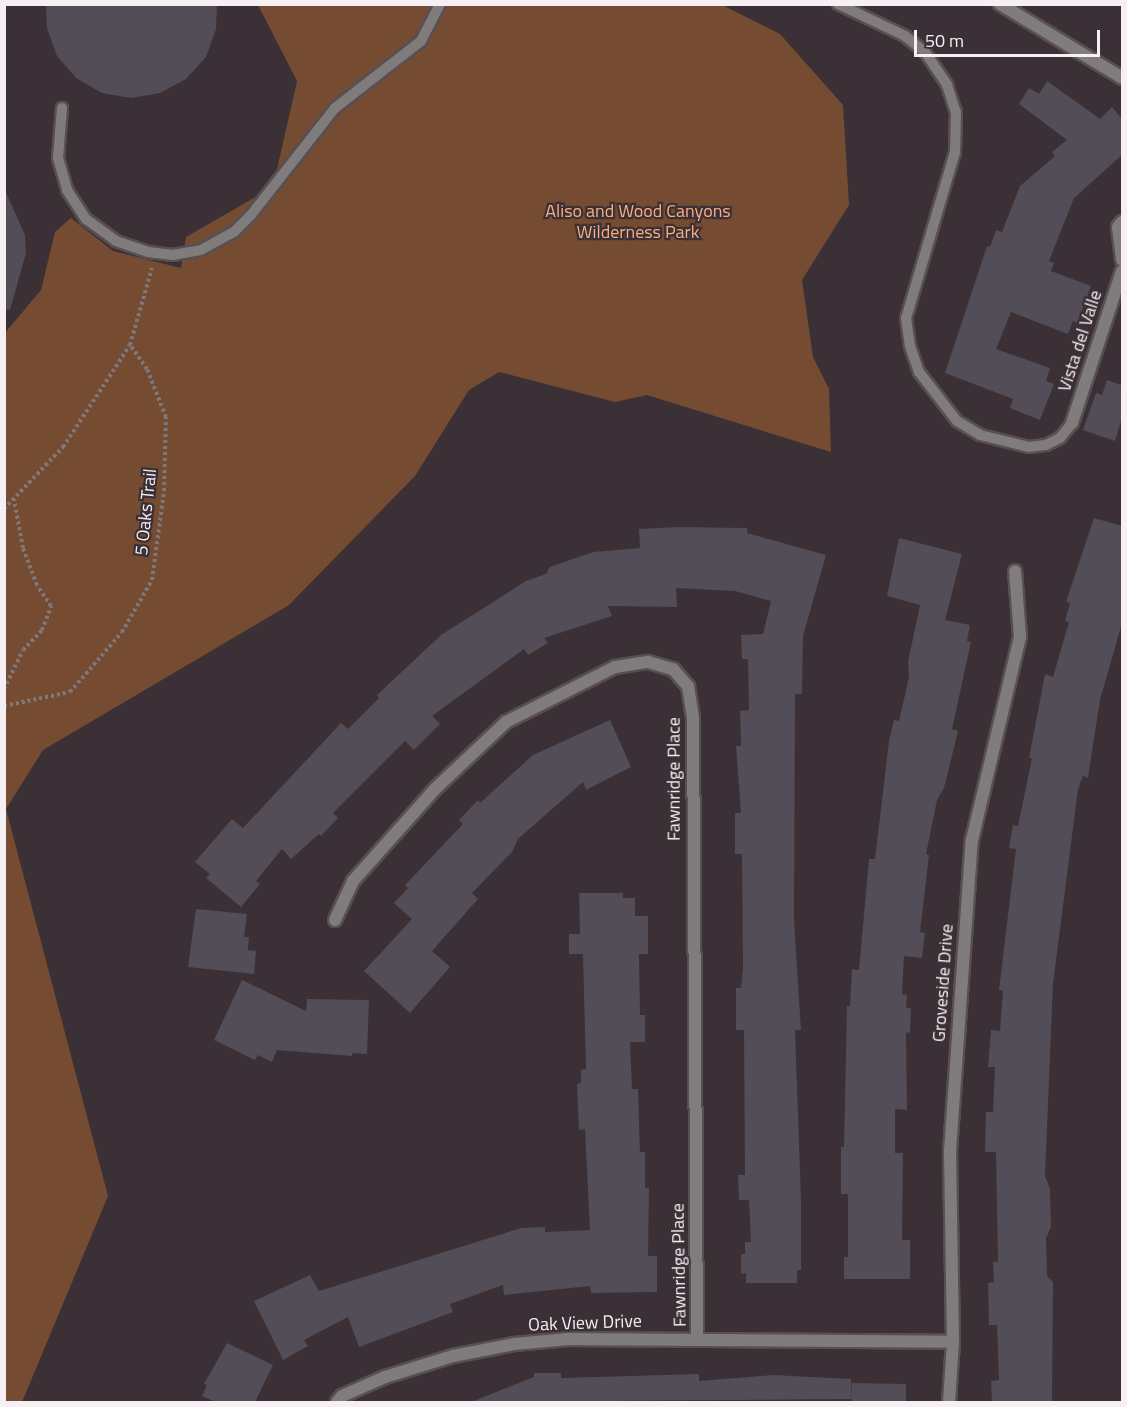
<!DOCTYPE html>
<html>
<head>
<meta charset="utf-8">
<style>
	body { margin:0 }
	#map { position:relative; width:1127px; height:1407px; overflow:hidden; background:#3a3035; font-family:"Titillium Web",sans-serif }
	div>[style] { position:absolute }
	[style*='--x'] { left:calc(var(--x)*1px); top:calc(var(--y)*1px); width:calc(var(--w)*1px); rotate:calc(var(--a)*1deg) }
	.green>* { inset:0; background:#754c32 }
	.building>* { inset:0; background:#524d56 }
	.path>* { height:4px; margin-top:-2px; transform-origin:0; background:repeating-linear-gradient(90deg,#80777b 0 3px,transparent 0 6px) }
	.roads { filter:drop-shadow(2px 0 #584f53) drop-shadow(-2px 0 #584f53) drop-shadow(0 2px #584f53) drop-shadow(0 -2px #584f53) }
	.lane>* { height:10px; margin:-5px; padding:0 5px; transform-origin:5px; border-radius:5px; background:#817c7c }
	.street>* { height:12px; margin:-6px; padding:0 6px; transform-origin:6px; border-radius:6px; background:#817c7c }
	span { translate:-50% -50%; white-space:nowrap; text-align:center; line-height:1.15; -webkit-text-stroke:4.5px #3a3035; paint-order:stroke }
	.park-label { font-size:18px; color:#f8ae80 }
	.street-label { font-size:18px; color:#f6eff3 }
	.frame { position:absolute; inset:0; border:6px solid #f6eff3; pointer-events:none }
	.scale { position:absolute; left:914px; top:30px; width:186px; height:27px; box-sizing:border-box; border:3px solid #f6eff3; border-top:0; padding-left:8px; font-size:18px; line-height:21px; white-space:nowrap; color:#f6eff3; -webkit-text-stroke:4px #3a3035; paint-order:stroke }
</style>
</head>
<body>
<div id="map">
	<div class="green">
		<div style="clip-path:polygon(258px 5px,722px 5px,780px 34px,843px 105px,849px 205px,802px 280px,813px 357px,829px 389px,831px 452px,647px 395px,615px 402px,499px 372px,469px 390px,415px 476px,289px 605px,43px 750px,6px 809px,108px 1196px,22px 1402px,5px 1402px,4px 334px,41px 290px,55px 232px,71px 218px,113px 251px,181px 268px,186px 237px,273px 187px,297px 81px)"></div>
	</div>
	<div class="building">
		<div style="clip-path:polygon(46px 4px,217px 4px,216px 29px,206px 57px,186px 79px,160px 93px,131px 98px,102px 93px,76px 78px,57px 56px,47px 28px)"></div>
		<div style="clip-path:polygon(1047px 81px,1100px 119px,1112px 107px,1122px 119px,1122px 155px,1074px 198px,1049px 261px,1054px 263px,1051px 271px,1091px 286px,1077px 323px,1073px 321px,1068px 334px,1011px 312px,996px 349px,1050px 368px,1046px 381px,1054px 384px,1040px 420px,1010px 408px,1013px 399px,945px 373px,987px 246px,990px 247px,996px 230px,1002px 232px,1020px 186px,1055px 156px,1052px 152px,1067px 140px,1019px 104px,1029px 88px,1039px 94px)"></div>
		<div style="clip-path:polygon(4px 188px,25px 235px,26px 253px,10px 310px,4px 309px)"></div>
		<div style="clip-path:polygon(1107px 380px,1122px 385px,1122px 418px,1115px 441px,1083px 430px,1096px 393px,1102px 395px)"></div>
		<div style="clip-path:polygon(1094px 518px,1122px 526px,1122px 623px,1100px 700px,1088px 778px,1083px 776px,1078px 789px,1053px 984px,1045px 1176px,1050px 1189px,1051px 1227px,1046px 1238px,1047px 1276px,1053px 1282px,1052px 1402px,992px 1402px,991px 1381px,999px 1380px,997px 1325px,989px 1325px,988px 1283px,994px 1282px,993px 1262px,998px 1262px,996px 1152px,985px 1152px,986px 1112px,993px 1112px,995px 1067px,988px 1067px,991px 1030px,1000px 1031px,1003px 991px,999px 990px,1016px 849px,1009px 848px,1013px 825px,1018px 826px,1032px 758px,1029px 758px,1045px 674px,1053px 677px,1069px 622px,1065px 621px,1070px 603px,1066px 602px)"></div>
		<div style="clip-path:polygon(678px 527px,747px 528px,747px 533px,826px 555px,803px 636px,802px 694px,795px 694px,794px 920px,801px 1030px,795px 1030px,801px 1200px,801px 1270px,797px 1270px,797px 1283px,746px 1283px,746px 1273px,741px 1274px,741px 1254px,745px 1254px,745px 1242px,751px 1242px,749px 1200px,739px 1200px,738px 1175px,745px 1175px,744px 1030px,736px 1030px,736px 988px,741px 988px,743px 968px,742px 854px,735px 854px,735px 813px,741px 813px,736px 746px,741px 746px,740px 711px,749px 710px,748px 659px,742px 659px,741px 635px,763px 634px,771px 601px,735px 591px,676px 588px,677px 607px,608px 606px,612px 616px,544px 638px,548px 643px,528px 655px,524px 649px,432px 716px,440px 724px,414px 750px,405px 741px,333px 813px,338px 818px,321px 836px,319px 834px,291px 859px,282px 849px,256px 881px,260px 884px,241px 907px,206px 878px,210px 874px,195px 862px,232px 819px,243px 828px,341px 723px,348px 729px,379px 698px,377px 695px,441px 635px,526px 581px,546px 574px,550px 567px,593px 552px,640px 548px,639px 529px)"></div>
		<div style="clip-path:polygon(899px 538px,962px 554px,945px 620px,970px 625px,967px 641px,971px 642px,952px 729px,958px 731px,944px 788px,937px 800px,926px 854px,929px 855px,920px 932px,925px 933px,922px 958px,904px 956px,902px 994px,907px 995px,906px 1008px,911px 1008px,910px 1033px,906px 1032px,907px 1110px,895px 1109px,895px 1153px,903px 1153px,902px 1240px,910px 1240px,910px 1279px,844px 1279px,844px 1257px,848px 1257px,848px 1194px,841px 1194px,841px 1147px,844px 1147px,847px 1006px,850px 1006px,852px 969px,859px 970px,869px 859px,875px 859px,889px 741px,894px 720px,899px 721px,909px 677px,908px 662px,920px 605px,887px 596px)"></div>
		<div style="clip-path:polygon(610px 720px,631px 767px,586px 790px,583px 782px,518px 839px,512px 852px,472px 893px,478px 899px,432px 951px,450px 967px,410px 1013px,364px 971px,412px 919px,394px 903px,408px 888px,405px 885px,463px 824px,459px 820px,478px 800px,480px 803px,533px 755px)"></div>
		<div style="clip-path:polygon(579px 893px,623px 893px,623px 898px,635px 898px,635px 916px,648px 916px,648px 954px,639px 954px,640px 1015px,645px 1015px,645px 1042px,630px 1042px,632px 1089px,638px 1089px,640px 1152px,645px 1152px,645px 1188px,649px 1188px,648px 1256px,657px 1256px,657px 1292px,591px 1293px,590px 1286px,504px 1295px,503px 1285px,450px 1304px,453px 1312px,359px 1347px,348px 1317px,304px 1340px,308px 1346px,283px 1360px,254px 1301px,310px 1275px,319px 1291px,521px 1228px,545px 1227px,545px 1232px,590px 1230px,585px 1129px,579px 1130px,577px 1084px,581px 1083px,581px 1070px,586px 1069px,583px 954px,569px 954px,569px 934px,580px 934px)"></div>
		<div style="clip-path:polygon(196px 909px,247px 914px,244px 937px,249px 937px,248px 950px,256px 951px,254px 974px,188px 967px)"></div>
		<div style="clip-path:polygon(242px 980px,306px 1011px,307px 999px,369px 1000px,367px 1054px,352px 1053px,352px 1056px,277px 1050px,272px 1062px,258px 1055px,255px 1060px,214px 1040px)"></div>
		<div style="clip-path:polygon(227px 1343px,273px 1365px,255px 1402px,216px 1402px,202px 1396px,207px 1385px,204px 1384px)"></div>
		<div style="clip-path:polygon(534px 1373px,561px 1373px,561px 1378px,699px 1374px,699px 1381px,773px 1375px,851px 1379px,852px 1399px,471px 1402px,534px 1377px)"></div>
		<div style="clip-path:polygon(852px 1383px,906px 1384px,906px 1402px,852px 1402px)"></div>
	</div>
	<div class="path">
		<div style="--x:4;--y:509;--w:86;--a:-46.4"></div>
		<div style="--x:63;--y:447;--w:122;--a:-56.7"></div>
		<div style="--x:130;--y:345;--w:80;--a:-74.1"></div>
		<div style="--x:4;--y:689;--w:43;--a:-64"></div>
		<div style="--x:23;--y:650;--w:28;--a:-46"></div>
		<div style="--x:42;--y:630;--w:26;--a:-69"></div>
		<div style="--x:51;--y:606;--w:25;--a:-124"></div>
		<div style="--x:37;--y:585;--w:40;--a:-111"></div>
		<div style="--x:23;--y:548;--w:49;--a:-100.6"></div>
		<div style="--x:4;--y:706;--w:67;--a:-12"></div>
		<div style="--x:70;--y:692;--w:79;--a:-49.1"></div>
		<div style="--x:122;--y:632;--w:60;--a:-60"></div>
		<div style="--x:152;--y:580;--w:90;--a:-82.3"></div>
		<div style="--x:164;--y:491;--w:74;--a:-88.5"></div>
		<div style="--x:166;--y:417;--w:52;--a:-111.6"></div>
		<div style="--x:147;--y:369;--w:29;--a:-125"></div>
	</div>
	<div class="roads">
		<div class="lane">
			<div style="--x:838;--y:4;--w:74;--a:25.5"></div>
			<div style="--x:905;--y:36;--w:26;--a:39"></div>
			<div style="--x:925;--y:52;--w:40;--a:56"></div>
			<div style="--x:947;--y:85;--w:28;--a:72"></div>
			<div style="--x:956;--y:112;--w:40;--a:91.4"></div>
			<div style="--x:955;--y:152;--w:173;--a:106.4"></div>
			<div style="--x:906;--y:318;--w:28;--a:82"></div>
			<div style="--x:910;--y:346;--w:28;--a:71"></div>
			<div style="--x:919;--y:372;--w:62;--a:52.2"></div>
			<div style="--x:957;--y:421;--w:27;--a:31"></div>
			<div style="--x:980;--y:435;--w:50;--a:13.8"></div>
			<div style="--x:1029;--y:447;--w:17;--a:-7"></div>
			<div style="--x:1046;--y:445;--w:16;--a:-27"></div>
			<div style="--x:1060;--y:438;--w:19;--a:-51"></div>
			<div style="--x:62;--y:108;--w:50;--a:94.6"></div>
			<div style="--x:58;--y:158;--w:33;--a:74"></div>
			<div style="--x:67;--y:190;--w:35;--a:57"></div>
			<div style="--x:86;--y:219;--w:37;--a:36"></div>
			<div style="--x:116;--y:241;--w:34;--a:19"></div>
			<div style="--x:148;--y:252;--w:25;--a:7"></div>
			<div style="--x:173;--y:255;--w:28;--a:-10"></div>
			<div style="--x:201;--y:250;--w:38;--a:-29"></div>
			<div style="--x:234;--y:232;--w:24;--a:-45"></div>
			<div style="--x:251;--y:215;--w:136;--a:-51.9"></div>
			<div style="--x:335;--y:108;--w:109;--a:-37.9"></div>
			<div style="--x:421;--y:41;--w:42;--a:-62.8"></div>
		</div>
		<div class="street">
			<div style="--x:1000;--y:4;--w:143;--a:31.2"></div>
			<div style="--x:1122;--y:222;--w:6;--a:129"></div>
			<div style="--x:1118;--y:227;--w:33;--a:83"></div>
			<div style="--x:1072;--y:423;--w:160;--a:-71.8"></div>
			<div style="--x:335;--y:920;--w:43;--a:-65.2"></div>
			<div style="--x:353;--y:881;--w:123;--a:-48.3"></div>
			<div style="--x:435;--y:789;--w:98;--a:-43.3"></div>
			<div style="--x:506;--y:722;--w:122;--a:-26.8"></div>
			<div style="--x:615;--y:667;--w:33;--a:-9"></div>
			<div style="--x:648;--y:662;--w:26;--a:16"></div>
			<div style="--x:673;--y:669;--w:23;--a:49"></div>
			<div style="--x:688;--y:686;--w:32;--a:81"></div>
			<div style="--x:693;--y:718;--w:622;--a:89.63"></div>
			<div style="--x:337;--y:1402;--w:8;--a:-50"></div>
			<div style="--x:342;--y:1396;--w:47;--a:-23.8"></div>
			<div style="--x:385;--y:1377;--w:71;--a:-17.2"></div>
			<div style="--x:453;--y:1356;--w:62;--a:-11.1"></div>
			<div style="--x:514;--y:1344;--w:55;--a:-5.2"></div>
			<div style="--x:569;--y:1339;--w:384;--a:0.4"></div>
			<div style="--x:949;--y:1402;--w:60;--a:-86.2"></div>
			<div style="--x:953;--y:1342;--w:191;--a:-90.9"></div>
			<div style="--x:950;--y:1151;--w:312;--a:-86"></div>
			<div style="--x:972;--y:840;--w:209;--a:-76.7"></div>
			<div style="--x:1020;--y:637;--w:66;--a:-94.3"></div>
		</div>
	</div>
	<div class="park-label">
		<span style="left:638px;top:222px">Aliso and Wood Canyons<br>Wilderness Park</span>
	</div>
	<div class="street-label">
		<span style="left:1080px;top:341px;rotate:-72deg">Vista del Valle</span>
		<span style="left:146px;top:512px;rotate:-84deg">5 Oaks Trail</span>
		<span style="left:674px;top:779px;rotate:-90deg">Fawnridge Place</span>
		<span style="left:943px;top:983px;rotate:-86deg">Groveside Drive</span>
		<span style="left:679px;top:1265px;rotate:-91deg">Fawnridge Place</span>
		<span style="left:585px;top:1323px;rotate:-2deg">Oak View Drive</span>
	</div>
	<div class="frame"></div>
	<div class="scale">50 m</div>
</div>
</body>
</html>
